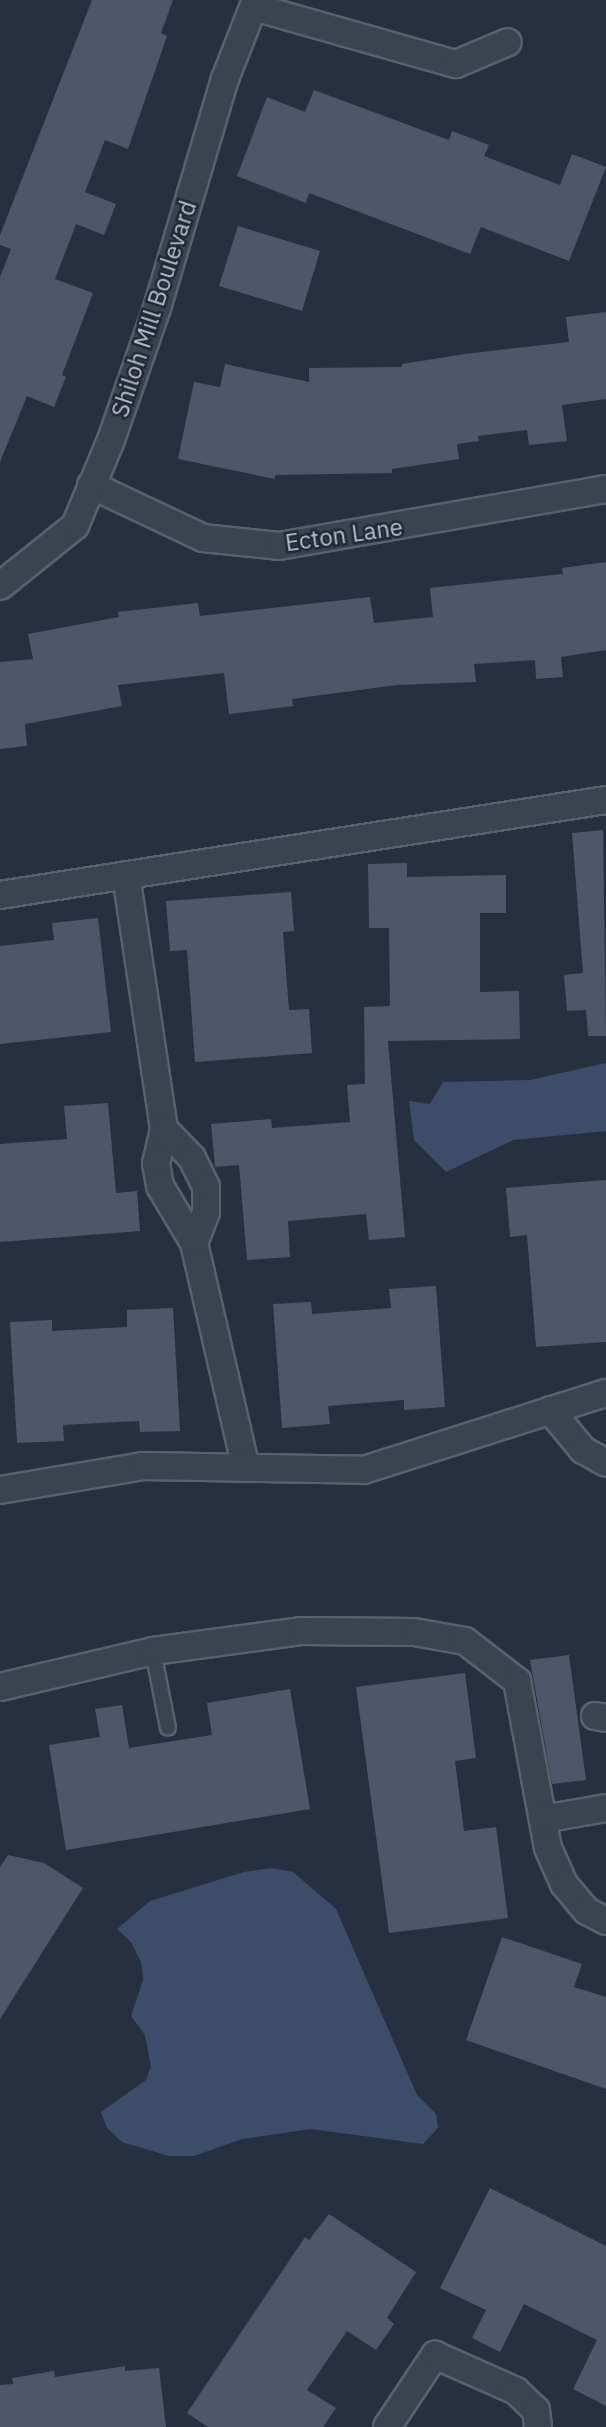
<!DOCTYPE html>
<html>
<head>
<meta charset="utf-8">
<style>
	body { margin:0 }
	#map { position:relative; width:606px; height:2427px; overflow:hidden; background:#273041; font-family:"IBM Plex Sans",sans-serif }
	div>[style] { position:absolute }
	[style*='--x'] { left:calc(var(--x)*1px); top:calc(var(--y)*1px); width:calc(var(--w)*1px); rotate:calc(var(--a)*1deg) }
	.water>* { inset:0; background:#3d4d69 }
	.building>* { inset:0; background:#4d5769 }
	.roads { filter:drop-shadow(2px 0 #59606e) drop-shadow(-2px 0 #59606e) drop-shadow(0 2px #59606e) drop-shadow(0 -2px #59606e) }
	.lane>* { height:14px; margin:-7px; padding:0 7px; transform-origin:7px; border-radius:7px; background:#3b4350 }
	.street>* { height:26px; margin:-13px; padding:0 13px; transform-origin:13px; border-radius:13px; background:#3b4350 }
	span { translate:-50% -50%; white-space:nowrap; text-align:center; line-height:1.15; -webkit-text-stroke:5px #202736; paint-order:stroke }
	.street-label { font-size:24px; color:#b8becb }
</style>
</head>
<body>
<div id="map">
	<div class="water">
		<div style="clip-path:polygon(606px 1063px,606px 1131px,513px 1140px,446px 1172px,414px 1140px,409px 1101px,430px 1104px,443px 1082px,530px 1080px)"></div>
		<div style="clip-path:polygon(272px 1868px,293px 1872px,336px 1909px,417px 2095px,436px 2114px,438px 2128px,423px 2144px,311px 2129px,242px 2139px,194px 2156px,169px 2156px,122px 2142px,107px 2128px,101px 2112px,146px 2080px,151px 2067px,145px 2035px,131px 2016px,143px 1980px,141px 1962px,131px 1942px,117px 1929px,150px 1901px,244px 1872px)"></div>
	</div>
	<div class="building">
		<div style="clip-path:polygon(92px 0,173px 0,161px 33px,167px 36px,128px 149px,105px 140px,85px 192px,116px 204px,104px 235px,76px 224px,55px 279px,93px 293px,62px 375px,66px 377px,54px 407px,27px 396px,0 462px,0 277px,11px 249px,0 245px,0 235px)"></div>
		<div style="clip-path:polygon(314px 90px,449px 140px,452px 131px,489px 145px,484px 156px,560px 185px,572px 154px,606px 167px,569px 261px,481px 227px,470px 254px,309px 193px,306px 203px,237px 176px,267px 97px,305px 112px)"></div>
		<div style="clip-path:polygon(238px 226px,320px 251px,302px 311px,219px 286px)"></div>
		<div style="clip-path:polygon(606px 312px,606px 399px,562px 405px,567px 441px,529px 445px,527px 430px,478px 436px,479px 441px,457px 444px,459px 459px,392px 469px,392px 473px,275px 475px,275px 479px,178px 459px,194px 382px,220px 387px,225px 364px,309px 382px,309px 368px,402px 367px,402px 364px,465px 354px,569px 342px,566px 317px)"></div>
		<div style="clip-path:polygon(606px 562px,606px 650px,561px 657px,563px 677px,536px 679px,535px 660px,474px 664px,476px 682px,397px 685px,292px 699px,293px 706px,229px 714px,224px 673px,118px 685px,122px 706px,25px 724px,27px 746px,0 749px,0 662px,33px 659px,28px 634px,119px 617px,118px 612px,198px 603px,200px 616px,370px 597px,374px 623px,433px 617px,430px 588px,563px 574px,562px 568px)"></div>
		<div style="clip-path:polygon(603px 830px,606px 1036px,588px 1036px,586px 1010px,567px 1011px,564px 975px,583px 973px,572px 833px)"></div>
		<div style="clip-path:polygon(407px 863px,407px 877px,506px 875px,506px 913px,480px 913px,480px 992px,519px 991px,520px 1039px,388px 1041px,405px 1237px,369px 1240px,366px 1214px,288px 1221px,290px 1257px,247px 1260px,239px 1165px,215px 1167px,211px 1124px,271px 1119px,272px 1128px,350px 1122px,347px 1085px,365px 1084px,364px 1007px,390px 1006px,389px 928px,369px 928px,368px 864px)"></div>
		<div style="clip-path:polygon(291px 892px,294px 931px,283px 932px,289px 1010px,309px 1009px,312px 1053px,195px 1062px,187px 950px,170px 951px,166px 901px)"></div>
		<div style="clip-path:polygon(98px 918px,111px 1032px,0 1044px,0 946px,54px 940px,52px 923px)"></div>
		<div style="clip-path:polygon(108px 1103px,116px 1193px,137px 1191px,140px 1231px,0 1242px,0 1144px,67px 1139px,64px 1106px)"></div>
		<div style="clip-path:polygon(606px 1180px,606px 1342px,536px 1347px,527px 1235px,510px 1237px,506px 1188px)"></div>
		<div style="clip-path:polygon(436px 1286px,445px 1407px,404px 1410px,404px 1400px,328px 1406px,330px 1424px,282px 1428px,273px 1304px,311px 1302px,312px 1314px,391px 1308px,389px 1289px)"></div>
		<div style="clip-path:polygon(173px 1308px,180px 1431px,140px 1432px,139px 1421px,63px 1425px,64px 1441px,17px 1443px,10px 1322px,52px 1320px,52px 1331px,127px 1327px,127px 1310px)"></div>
		<div style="clip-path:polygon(569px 1655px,586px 1780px,552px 1784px,530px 1660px)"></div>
		<div style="clip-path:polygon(465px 1673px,476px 1758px,455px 1761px,464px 1831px,496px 1827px,508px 1918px,389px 1933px,356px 1687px)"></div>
		<div style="clip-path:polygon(290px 1689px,310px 1809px,66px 1850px,49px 1745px,100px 1737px,95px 1709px,122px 1705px,129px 1748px,212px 1735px,207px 1703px)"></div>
		<div style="clip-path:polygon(8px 1855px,44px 1863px,83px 1888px,0 2019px,0 1867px)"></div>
		<div style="clip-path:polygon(502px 1937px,582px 1964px,574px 1987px,606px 1997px,606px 2089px,466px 2040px)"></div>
		<div style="clip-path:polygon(490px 2188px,606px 2246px,606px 2406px,573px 2389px,597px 2340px,524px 2304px,500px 2352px,472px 2338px,486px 2310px,440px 2288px)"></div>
		<div style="clip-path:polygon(329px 2214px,416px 2272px,387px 2318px,394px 2324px,376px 2350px,347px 2331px,307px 2390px,336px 2408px,323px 2427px,208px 2427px,187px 2413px,305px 2237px,309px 2240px)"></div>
		<div style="clip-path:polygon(125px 2366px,125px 2371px,159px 2368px,166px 2427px,0 2427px,0 2385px,13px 2384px,12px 2378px,54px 2371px,55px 2377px)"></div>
	</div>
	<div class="roads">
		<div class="lane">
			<div style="--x:153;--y:1651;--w:78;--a:79"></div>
		</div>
		<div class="street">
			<div style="--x:254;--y:7;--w:210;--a:15.8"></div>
			<div style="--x:456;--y:64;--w:56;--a:-22.9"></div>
			<div style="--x:91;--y:485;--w:124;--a:25.3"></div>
			<div style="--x:203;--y:538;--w:76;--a:6"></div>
			<div style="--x:279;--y:546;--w:332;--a:-9.9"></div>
			<div style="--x:0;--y:586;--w:96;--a:-38.7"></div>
			<div style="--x:75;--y:526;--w:93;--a:-67.3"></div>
			<div style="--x:111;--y:440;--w:140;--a:-70.8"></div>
			<div style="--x:157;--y:308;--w:239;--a:-73.5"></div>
			<div style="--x:225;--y:79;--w:85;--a:-68.6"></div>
			<div style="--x:126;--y:875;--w:257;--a:81.5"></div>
			<div style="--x:164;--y:1129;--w:35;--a:103"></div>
			<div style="--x:156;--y:1163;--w:23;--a:80"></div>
			<div style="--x:160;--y:1186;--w:66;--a:59.2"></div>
			<div style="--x:194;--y:1243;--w:231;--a:77"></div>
			<div style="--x:0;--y:895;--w:613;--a:-8.91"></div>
			<div style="--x:164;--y:1129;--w:40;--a:46"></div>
			<div style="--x:192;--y:1158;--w:32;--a:64"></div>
			<div style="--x:206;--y:1187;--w:25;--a:90"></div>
			<div style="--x:206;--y:1212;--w:33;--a:111"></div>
			<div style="--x:550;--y:1410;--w:52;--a:50.5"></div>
			<div style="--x:583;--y:1450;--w:26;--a:29"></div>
			<div style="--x:0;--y:1490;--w:145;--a:-9.5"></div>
			<div style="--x:143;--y:1466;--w:221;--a:1"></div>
			<div style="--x:364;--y:1470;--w:254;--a:-17.7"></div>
			<div style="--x:0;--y:1687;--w:157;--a:-13.2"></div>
			<div style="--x:153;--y:1651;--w:149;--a:-7.7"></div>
			<div style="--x:301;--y:1631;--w:113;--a:0.5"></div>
			<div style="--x:414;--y:1632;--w:52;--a:10"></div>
			<div style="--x:465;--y:1641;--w:66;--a:37.6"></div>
			<div style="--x:517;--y:1681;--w:170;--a:79.5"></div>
			<div style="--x:548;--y:1848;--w:39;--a:66"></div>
			<div style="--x:564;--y:1884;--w:35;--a:50"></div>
			<div style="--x:587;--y:1911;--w:21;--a:28"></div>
			<div style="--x:595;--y:1716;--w:11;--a:10"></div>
			<div style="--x:543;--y:1819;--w:64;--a:-9.9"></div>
			<div style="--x:387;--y:2427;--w:87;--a:-56.3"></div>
			<div style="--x:435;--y:2355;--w:89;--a:24"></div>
			<div style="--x:516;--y:2391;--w:28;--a:44"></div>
			<div style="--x:536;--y:2410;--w:17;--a:83"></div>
		</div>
	</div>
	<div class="street-label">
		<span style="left:154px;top:309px;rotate:-72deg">Shiloh Mill Boulevard</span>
		<span style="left:344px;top:535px;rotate:-8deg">Ecton Lane</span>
	</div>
</div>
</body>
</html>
